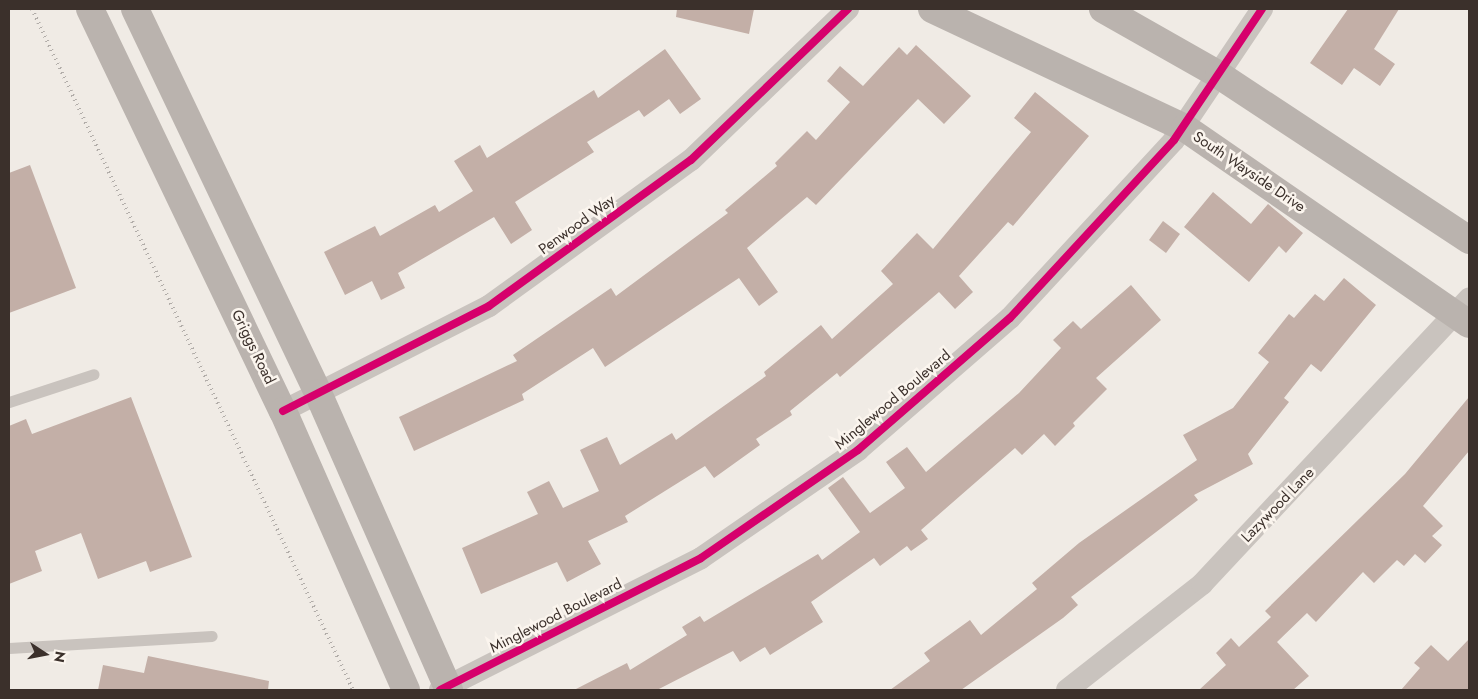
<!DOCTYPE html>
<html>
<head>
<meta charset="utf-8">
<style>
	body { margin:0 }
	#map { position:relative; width:1478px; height:699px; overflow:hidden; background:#f0ebe5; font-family:Jost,sans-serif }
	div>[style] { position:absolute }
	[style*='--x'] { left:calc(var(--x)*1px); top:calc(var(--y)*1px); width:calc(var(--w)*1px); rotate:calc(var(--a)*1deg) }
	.building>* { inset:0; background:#c3afa7 }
	.lane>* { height:11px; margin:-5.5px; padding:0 5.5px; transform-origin:5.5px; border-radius:5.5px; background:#c9c3be }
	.street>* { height:22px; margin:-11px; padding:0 11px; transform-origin:11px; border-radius:11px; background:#c9c3be }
	.secondary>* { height:28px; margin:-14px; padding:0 14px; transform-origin:14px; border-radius:14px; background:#bab3ae }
	.rail>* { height:4px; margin-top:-2px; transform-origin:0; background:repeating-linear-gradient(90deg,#b1aca8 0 1px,transparent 0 5px) }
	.cycleway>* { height:8px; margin:-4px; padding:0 4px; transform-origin:4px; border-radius:4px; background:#d6006c }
	span { translate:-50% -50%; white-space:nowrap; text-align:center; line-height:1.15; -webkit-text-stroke:5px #fbf5ee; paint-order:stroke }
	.street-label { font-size:15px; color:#3b302b }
	.frame { position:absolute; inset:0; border:10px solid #3b302b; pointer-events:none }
	.north { position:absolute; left:20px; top:629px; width:50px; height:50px; -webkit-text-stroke:4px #fbf5ee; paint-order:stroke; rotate:101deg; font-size:14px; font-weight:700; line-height:20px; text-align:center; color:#3b302b }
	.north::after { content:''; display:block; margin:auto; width:18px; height:22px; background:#3b302b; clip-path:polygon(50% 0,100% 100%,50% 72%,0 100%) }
</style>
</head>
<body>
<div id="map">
	<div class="building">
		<div style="clip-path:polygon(677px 9px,754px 9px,749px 34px,676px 17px)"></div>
		<div style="clip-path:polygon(1348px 9px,1399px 9px,1374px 49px,1395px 64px,1380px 86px,1354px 68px,1342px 85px,1310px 63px)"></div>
		<div style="clip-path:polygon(916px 45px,971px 96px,944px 124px,918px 99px,816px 205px,807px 197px,747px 248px,778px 292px,759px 306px,739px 278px,605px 367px,593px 348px,522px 394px,524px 400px,414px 451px,399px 417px,517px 361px,513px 355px,611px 288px,616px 296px,728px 213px,725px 210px,777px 166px,775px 163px,807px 131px,816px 140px,850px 102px,827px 81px,840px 66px,863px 86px,899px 47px,907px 55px)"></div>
		<div style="clip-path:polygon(665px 49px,701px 99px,680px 114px,669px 99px,644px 117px,639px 110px,587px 142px,594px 152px,515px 202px,532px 230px,511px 244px,494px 217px,398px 273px,405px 288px,381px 300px,372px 281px,345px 295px,324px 252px,375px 226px,380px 236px,435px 205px,439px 212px,473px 191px,454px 161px,480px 145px,487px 158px,594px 90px,598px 98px)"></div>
		<div style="clip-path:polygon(1035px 92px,1089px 136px,1013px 226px,1008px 222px,959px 276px,973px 292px,955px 309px,939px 292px,840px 377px,837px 373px,790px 411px,792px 415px,756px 439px,760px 445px,714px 478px,705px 466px,625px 516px,628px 522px,588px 541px,601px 564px,567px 582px,557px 562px,481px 594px,462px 548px,538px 514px,527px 492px,549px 481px,563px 508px,599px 491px,580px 450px,607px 437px,620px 465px,672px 433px,676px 440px,766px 376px,764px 372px,821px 325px,832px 339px,893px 284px,881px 271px,917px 233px,933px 249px,1031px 132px,1014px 118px)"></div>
		<div style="clip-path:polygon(30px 165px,76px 288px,9px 313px,9px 173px)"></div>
		<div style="clip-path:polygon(1213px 192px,1251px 224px,1268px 204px,1303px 233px,1286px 253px,1279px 246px,1249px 282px,1184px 227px)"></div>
		<div style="clip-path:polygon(1163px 221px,1180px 234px,1166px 253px,1149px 240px)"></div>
		<div style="clip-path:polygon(1344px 278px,1376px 305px,1321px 372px,1311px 364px,1284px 398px,1289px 402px,1248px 454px,1253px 464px,1194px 495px,1198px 500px,1071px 597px,1078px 605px,1063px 618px,961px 690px,890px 690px,930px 661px,924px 653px,970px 620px,981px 635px,1037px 589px,1032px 583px,1079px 543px,1197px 460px,1183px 435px,1233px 408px,1269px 362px,1258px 353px,1289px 314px,1294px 318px,1315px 294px,1324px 301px)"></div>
		<div style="clip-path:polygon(1131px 285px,1161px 320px,1096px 378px,1107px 389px,1073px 423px,1075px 426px,1055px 446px,1044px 434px,1022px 455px,1015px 448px,921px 530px,928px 539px,911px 551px,907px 546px,880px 566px,874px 558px,811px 602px,823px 622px,770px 655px,765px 647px,740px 662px,733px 651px,657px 690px,574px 690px,627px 663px,630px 670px,687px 635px,682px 627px,700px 616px,704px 622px,818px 554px,822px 560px,860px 532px,828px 488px,843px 477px,870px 513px,905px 488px,886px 462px,907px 447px,926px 472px,1019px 393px,1061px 348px,1053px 340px,1073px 321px,1081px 329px)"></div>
		<div style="clip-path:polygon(131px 397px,192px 557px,150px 572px,146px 561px,98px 579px,81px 533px,35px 551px,42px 571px,9px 584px,9px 426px,26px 419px,32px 434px)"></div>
		<div style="clip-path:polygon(1469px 397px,1469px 451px,1423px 506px,1443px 526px,1432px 536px,1442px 545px,1425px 563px,1415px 554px,1404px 566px,1397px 560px,1374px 583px,1363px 572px,1316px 622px,1307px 613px,1277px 642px,1309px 676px,1293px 690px,1199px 690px,1226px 665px,1216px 653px,1231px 638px,1239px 647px,1271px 617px,1265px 611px,1405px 474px)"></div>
		<div style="clip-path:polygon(1469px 639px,1469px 690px,1401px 690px,1420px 668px,1414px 663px,1431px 645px,1448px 661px)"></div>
		<div style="clip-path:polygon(148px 656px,269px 681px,268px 690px,98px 690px,103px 665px,144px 673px)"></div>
	</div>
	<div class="lane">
		<div style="--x:9;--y:402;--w:89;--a:-18.2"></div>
		<div style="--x:9;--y:648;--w:203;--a:-3.4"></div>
	</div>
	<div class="street">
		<div style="--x:283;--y:411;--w:231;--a:-27"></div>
		<div style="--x:489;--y:306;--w:249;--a:-35.9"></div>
		<div style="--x:691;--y:160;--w:218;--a:-43.9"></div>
		<div style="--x:440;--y:690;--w:292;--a:-26.8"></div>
		<div style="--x:701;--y:558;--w:191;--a:-34.5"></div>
		<div style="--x:858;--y:450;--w:201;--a:-41"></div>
		<div style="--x:1010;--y:318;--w:242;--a:-47.3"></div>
		<div style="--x:1174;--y:140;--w:158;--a:-56.1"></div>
		<div style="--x:1067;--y:690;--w:172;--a:-38.1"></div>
		<div style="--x:1202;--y:584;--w:391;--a:-46.9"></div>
	</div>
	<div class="secondary">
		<div style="--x:90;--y:9;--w:446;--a:64.4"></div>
		<div style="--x:283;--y:411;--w:305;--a:66.2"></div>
		<div style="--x:135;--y:9;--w:425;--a:64.5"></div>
		<div style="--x:318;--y:393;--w:325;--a:66.2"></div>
		<div style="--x:932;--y:9;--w:280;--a:25.2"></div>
		<div style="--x:1185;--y:128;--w:345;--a:34.6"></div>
		<div style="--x:1103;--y:9;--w:133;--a:29.6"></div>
		<div style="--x:1219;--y:75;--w:300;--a:33.4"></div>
	</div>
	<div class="rail">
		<div style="--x:32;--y:9;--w:753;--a:64.76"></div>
	</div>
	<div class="cycleway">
		<div style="--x:283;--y:411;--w:231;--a:-27"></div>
		<div style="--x:489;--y:306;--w:249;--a:-35.9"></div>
		<div style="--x:691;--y:160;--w:218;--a:-43.9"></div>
		<div style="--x:440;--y:690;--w:292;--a:-26.8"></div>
		<div style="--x:701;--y:558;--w:191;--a:-34.5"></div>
		<div style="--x:858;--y:450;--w:201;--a:-41"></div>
		<div style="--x:1010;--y:318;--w:242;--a:-47.3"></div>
		<div style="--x:1174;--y:140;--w:158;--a:-56.1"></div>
	</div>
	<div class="street-label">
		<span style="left:1249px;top:172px;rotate:34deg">South Wayside Drive</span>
		<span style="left:577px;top:225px;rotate:-36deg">Penwood Way</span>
		<span style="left:253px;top:347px;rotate:64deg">Griggs Road</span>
		<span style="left:893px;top:400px;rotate:-40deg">Minglewood Boulevard</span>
		<span style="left:1278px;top:505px;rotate:-46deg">Lazywood Lane</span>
		<span style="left:556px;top:616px;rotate:-27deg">Minglewood Boulevard</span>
	</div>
	<div class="frame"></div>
	<div class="north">N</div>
</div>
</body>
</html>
